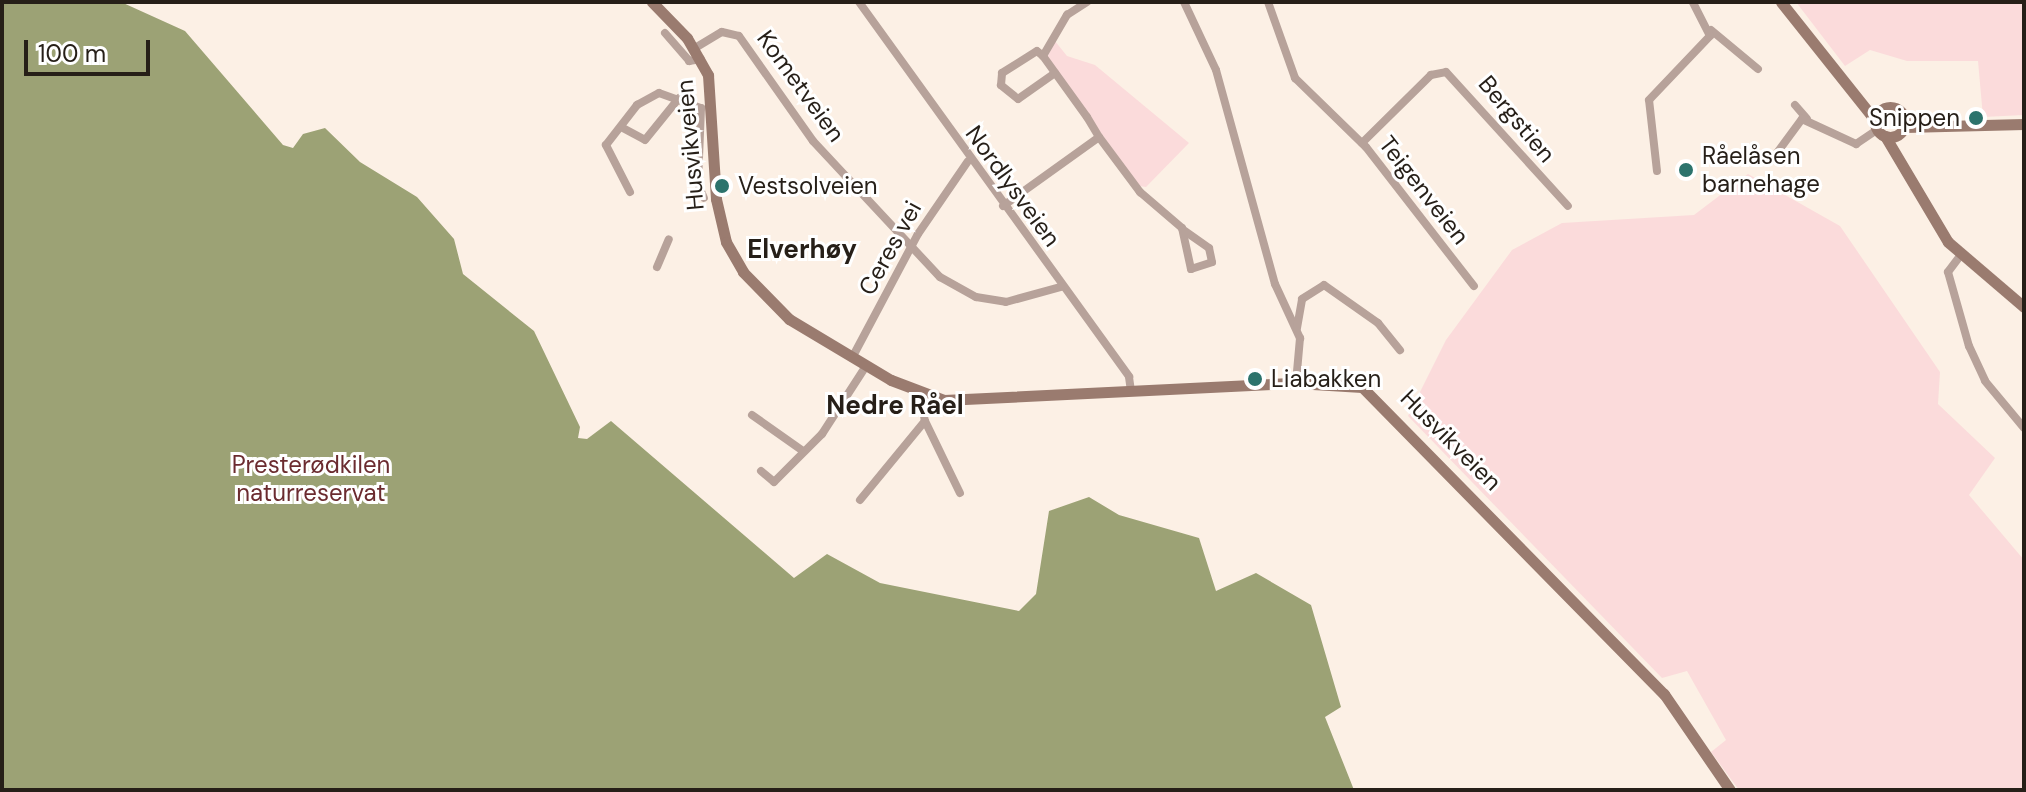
<!DOCTYPE html>
<html>
<head>
<meta charset="utf-8">
<style>
	body { margin:0 }
	#map { position:relative; width:2026px; height:792px; overflow:hidden; background:#fcf0e5; font-family:"DM Sans",sans-serif }
	div>[style] { position:absolute }
	[style*='--x'] { left:calc(var(--x)*1px); top:calc(var(--y)*1px); width:calc(var(--w)*1px); rotate:calc(var(--a)*1deg) }
	.green>* { inset:0; background:#fbdbdb }
	.water>* { inset:0; background:#9ca275 }
	.street>* { height:8px; margin:-4px; padding:0 4px; transform-origin:4px; border-radius:4px; background:#b7a29a }
	.secondary>* { height:11px; margin:-5.5px; padding:0 5.5px; transform-origin:5.5px; border-radius:5.5px; background:#9a7b6f }
	.secondary>.ring { margin:-5.5px; padding:0; box-sizing:content-box; background:none; border:11px solid #9a7b6f; border-radius:50% }
	.dots>* { width:22px; height:22px; translate:-50% -50%; box-sizing:border-box; border:4px solid #fff; border-radius:50% }
	span { translate:-50% -50%; white-space:nowrap; text-align:center; line-height:1.15; -webkit-text-stroke:6px #fff; paint-order:stroke }
	.street-label { font-size:24px; color:#261f18 }
	.poi-label { font-size:24px; color:#261f18 }
	.right { translate:-100% -50%; text-align:right }
	.left { translate:0 -50%; text-align:left }
	.park-label { font-size:24px; color:#6b2b2f }
	.neighbourhood-label { font-size:26px; color:#261f18; font-weight:700 }
	.frame { position:absolute; inset:0; border:4px solid #261f18; pointer-events:none }
	.scale { position:absolute; left:24px; top:40px; width:126px; height:36px; box-sizing:border-box; border:4px solid #261f18; border-top:0; padding-left:10px; font-size:24px; line-height:28px; white-space:nowrap; color:#261f18; -webkit-text-stroke:6px #fff; paint-order:stroke }
</style>
</head>
<body>
<div id="map">
	<div class="green">
		<div style="clip-path:polygon(1796px 2px,2024px 2px,2024px 115px,1983px 117px,1978px 61px,1907px 61px,1870px 50px,1845px 66px)"></div>
		<div style="clip-path:polygon(1055px 41px,1067px 56px,1095px 65px,1189px 143px,1146px 187px,1139px 186px,1047px 58px)"></div>
		<div style="clip-path:polygon(1748px 174px,1840px 226px,1940px 372px,1938px 404px,1995px 458px,1969px 495px,2024px 560px,2024px 790px,1739px 790px,1711px 752px,1726px 740px,1687px 671px,1662px 678px,1408px 416px,1446px 340px,1512px 250px,1562px 223px,1694px 215px)"></div>
	</div>
	<div class="water">
		<div style="clip-path:polygon(2px 2px,121px 2px,185px 31px,283px 145px,293px 148px,303px 134px,325px 128px,360px 162px,417px 197px,454px 239px,463px 274px,534px 331px,580px 427px,578px 438px,587px 439px,611px 421px,794px 578px,827px 554px,880px 583px,1019px 611px,1036px 594px,1049px 511px,1089px 497px,1119px 515px,1199px 538px,1216px 591px,1256px 573px,1311px 605px,1341px 707px,1325px 717px,1354px 790px,2px 790px)"></div>
	</div>
	<div class="street">
		<div style="--x:859;--y:2;--w:462;--a:54.2"></div>
		<div style="--x:1129;--y:377;--w:15;--a:82"></div>
		<div style="--x:1184;--y:2;--w:75;--a:64.8"></div>
		<div style="--x:1216;--y:70;--w:222;--a:74.6"></div>
		<div style="--x:1275;--y:284;--w:60;--a:65.2"></div>
		<div style="--x:1300;--y:338;--w:45;--a:95.1"></div>
		<div style="--x:1268;--y:2;--w:81;--a:70.4"></div>
		<div style="--x:1295;--y:78;--w:99;--a:44.2"></div>
		<div style="--x:1366;--y:147;--w:176;--a:52.2"></div>
		<div style="--x:1711;--y:30;--w:61;--a:39.7"></div>
		<div style="--x:665;--y:33;--w:37;--a:49"></div>
		<div style="--x:689;--y:61;--w:12;--a:-9"></div>
		<div style="--x:695;--y:48;--w:31;--a:-31"></div>
		<div style="--x:722;--y:32;--w:17;--a:13"></div>
		<div style="--x:739;--y:36;--w:128;--a:54.8"></div>
		<div style="--x:813;--y:141;--w:186;--a:47"></div>
		<div style="--x:940;--y:277;--w:41;--a:29.1"></div>
		<div style="--x:976;--y:297;--w:30;--a:9"></div>
		<div style="--x:1006;--y:302;--w:57;--a:-15.3"></div>
		<div style="--x:1043;--y:56;--w:48;--a:-59.7"></div>
		<div style="--x:1067;--y:15;--w:24;--a:-33"></div>
		<div style="--x:1055;--y:73;--w:45;--a:144.9"></div>
		<div style="--x:1018;--y:99;--w:22;--a:-141"></div>
		<div style="--x:1001;--y:85;--w:12;--a:-85"></div>
		<div style="--x:1002;--y:73;--w:41;--a:-32.2"></div>
		<div style="--x:1037;--y:51;--w:8;--a:40"></div>
		<div style="--x:1043;--y:56;--w:75;--a:54.2"></div>
		<div style="--x:1087;--y:117;--w:23;--a:59"></div>
		<div style="--x:1795;--y:105;--w:18;--a:49"></div>
		<div style="--x:621;--y:127;--w:27;--a:28"></div>
		<div style="--x:645;--y:140;--w:54;--a:-51"></div>
		<div style="--x:1362;--y:143;--w:97;--a:-44.6"></div>
		<div style="--x:1431;--y:75;--w:15;--a:-11"></div>
		<div style="--x:1446;--y:72;--w:181;--a:47.7"></div>
		<div style="--x:1771;--y:161;--w:52;--a:-53.6"></div>
		<div style="--x:1802;--y:119;--w:60;--a:24.8"></div>
		<div style="--x:1856;--y:144;--w:25;--a:-34"></div>
		<div style="--x:1657;--y:171;--w:71;--a:-96.4"></div>
		<div style="--x:1649;--y:100;--w:88;--a:-46.4"></div>
		<div style="--x:1710;--y:36;--w:38;--a:-117"></div>
		<div style="--x:630;--y:192;--w:53;--a:-117.1"></div>
		<div style="--x:606;--y:145;--w:51;--a:-52.2"></div>
		<div style="--x:637;--y:105;--w:25;--a:-29"></div>
		<div style="--x:659;--y:93;--w:45;--a:19.7"></div>
		<div style="--x:701;--y:108;--w:76;--a:92.3"></div>
		<div style="--x:698;--y:184;--w:15;--a:67"></div>
		<div style="--x:1003;--y:206;--w:118;--a:-35.7"></div>
		<div style="--x:1099;--y:137;--w:69;--a:53.3"></div>
		<div style="--x:1140;--y:192;--w:55;--a:40.6"></div>
		<div style="--x:1182;--y:228;--w:42;--a:77.6"></div>
		<div style="--x:1191;--y:269;--w:22;--a:-18"></div>
		<div style="--x:1212;--y:262;--w:14;--a:-102"></div>
		<div style="--x:1209;--y:248;--w:32;--a:-145"></div>
		<div style="--x:1960;--y:256;--w:20;--a:127"></div>
		<div style="--x:1948;--y:272;--w:77;--a:74.2"></div>
		<div style="--x:1969;--y:346;--w:38;--a:65"></div>
		<div style="--x:1985;--y:381;--w:61;--a:50.3"></div>
		<div style="--x:657;--y:267;--w:30;--a:-67"></div>
		<div style="--x:1297;--y:328;--w:29;--a:-80"></div>
		<div style="--x:1302;--y:299;--w:26;--a:-32"></div>
		<div style="--x:1324;--y:285;--w:66;--a:35.1"></div>
		<div style="--x:1378;--y:323;--w:35;--a:51"></div>
		<div style="--x:852;--y:358;--w:140;--a:-62"></div>
		<div style="--x:918;--y:234;--w:88;--a:-55.6"></div>
		<div style="--x:921;--y:394;--w:27;--a:82"></div>
		<div style="--x:925;--y:421;--w:80;--a:64.1"></div>
		<div style="--x:752;--y:415;--w:62;--a:35.2"></div>
		<div style="--x:761;--y:471;--w:17;--a:40"></div>
		<div style="--x:774;--y:482;--w:68;--a:-45"></div>
		<div style="--x:822;--y:434;--w:81;--a:-57.1"></div>
		<div style="--x:860;--y:500;--w:102;--a:-50.6"></div>
	</div>
	<div class="secondary">
		<div style="--x:652;--y:2;--w:50;--a:45.8"></div>
		<div style="--x:687;--y:38;--w:43;--a:60.4"></div>
		<div style="--x:708;--y:75;--w:124;--a:86.3"></div>
		<div style="--x:716;--y:199;--w:44;--a:76.9"></div>
		<div style="--x:726;--y:242;--w:34;--a:60"></div>
		<div style="--x:743;--y:272;--w:66;--a:45.6"></div>
		<div style="--x:789;--y:319;--w:119;--a:30.9"></div>
		<div style="--x:891;--y:380;--w:57;--a:20.7"></div>
		<div style="--x:944;--y:400;--w:352;--a:-2.8"></div>
		<div style="--x:1296;--y:383;--w:66;--a:3.5"></div>
		<div style="--x:1362;--y:387;--w:431;--a:45.5"></div>
		<div style="--x:1664;--y:694;--w:116;--a:55.5"></div>
		<div style="--x:1781;--y:2;--w:151;--a:51.5"></div>
		<div class="ring" style="left:1875px;top:107px;width:19px;height:19px"></div>
		<div style="--x:1905;--y:127;--w:119;--a:-1.4"></div>
		<div style="--x:1885;--y:136;--w:123;--a:59.3"></div>
		<div style="--x:1948;--y:242;--w:100;--a:40.5"></div>
	</div>
	<div class="dots">
		<div style="left:1976px;top:118px;background:#2c736c"></div>
		<div style="left:1686px;top:170px;background:#2c736c"></div>
		<div style="left:722px;top:186px;background:#2c736c"></div>
		<div style="left:1255px;top:379px;background:#2c736c"></div>
	</div>
	<div class="street-label">
		<span style="left:801px;top:86px;rotate:54deg">Kometveien</span>
		<span style="left:1517px;top:119px;rotate:50deg">Bergstien</span>
		<span style="left:690px;top:145px;rotate:-95deg">Husvikveien</span>
		<span style="left:1013px;top:186px;rotate:54deg">Nordlysveien</span>
		<span style="left:1424px;top:190px;rotate:52deg">Teigenveien</span>
		<span style="left:890px;top:248px;rotate:-61deg">Ceres vei</span>
		<span style="left:1451px;top:440px;rotate:45deg">Husvikveien</span>
	</div>
	<div class="poi-label">
		<span class="right" style="left:1960px;top:118px">Snippen</span>
		<span class="left" style="left:1702px;top:170px">Råelåsen<br>barnehage</span>
		<span class="left" style="left:738px;top:186px">Vestsolveien</span>
		<span class="left" style="left:1271px;top:379px">Liabakken</span>
	</div>
	<div class="park-label">
		<span style="left:311px;top:479px">Presterødkilen<br>naturreservat</span>
	</div>
	<div class="neighbourhood-label">
		<span style="left:802px;top:250px">Elverhøy</span>
		<span style="left:895px;top:406px">Nedre Råel</span>
	</div>
	<div class="frame"></div>
	<div class="scale">100 m</div>
</div>
</body>
</html>
